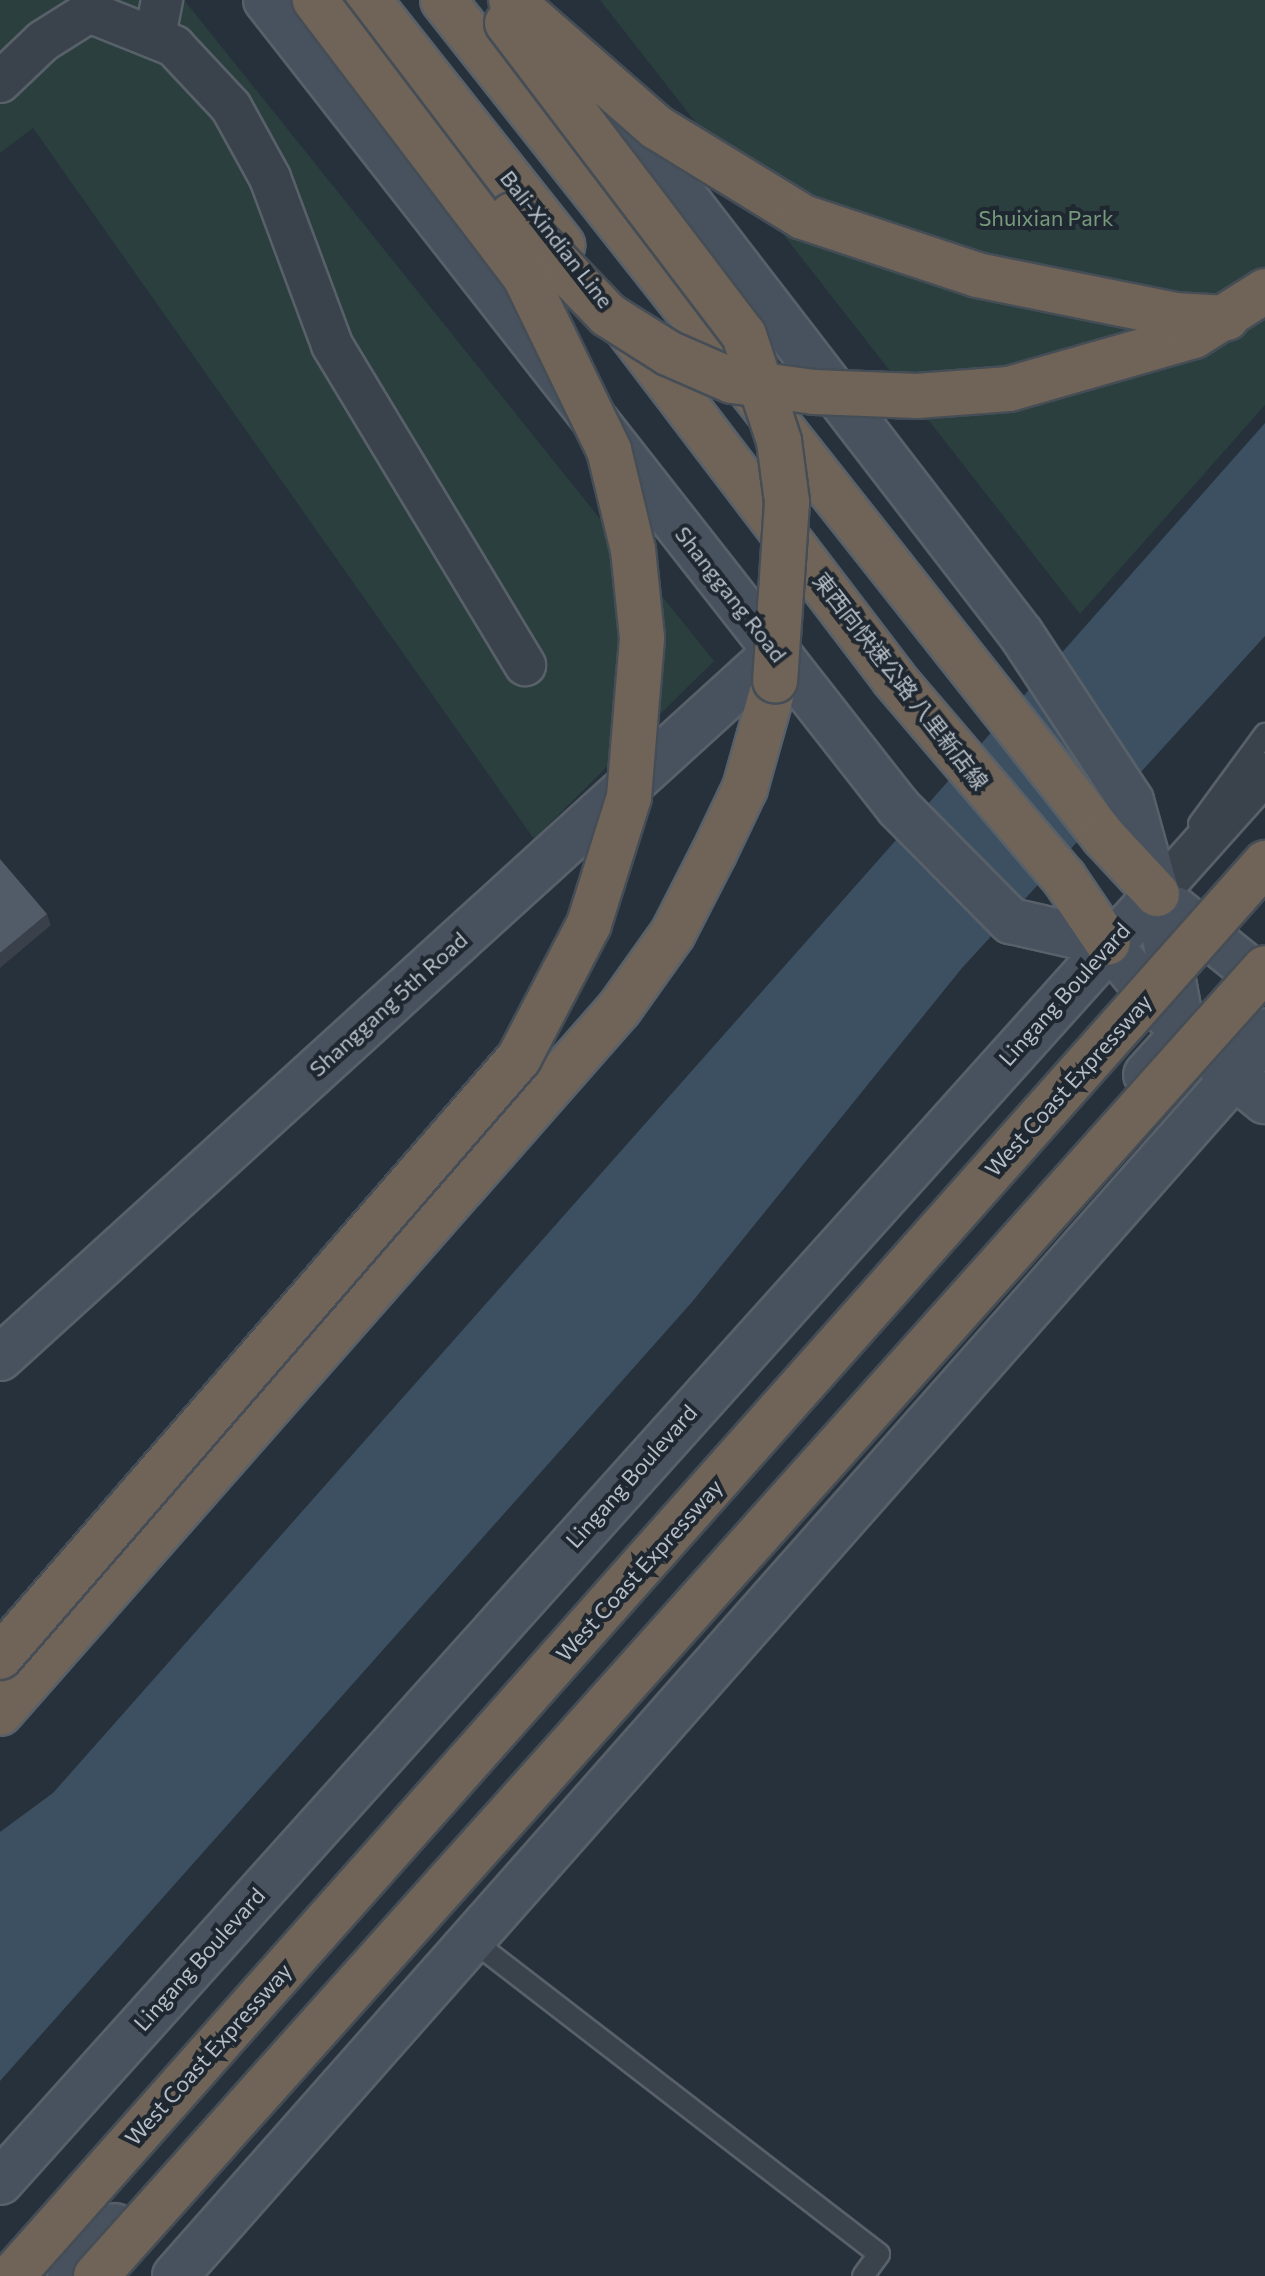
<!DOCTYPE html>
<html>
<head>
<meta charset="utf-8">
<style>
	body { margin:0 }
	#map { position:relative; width:1265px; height:2276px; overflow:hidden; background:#26313b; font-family:Commissioner,"Noto Sans TC",sans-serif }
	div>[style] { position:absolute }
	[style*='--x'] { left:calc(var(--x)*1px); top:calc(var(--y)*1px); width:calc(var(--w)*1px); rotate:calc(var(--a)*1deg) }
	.green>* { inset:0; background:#2b3f3e }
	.water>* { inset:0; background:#3d5061 }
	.roads { filter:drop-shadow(2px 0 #586069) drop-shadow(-2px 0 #586069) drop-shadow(0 2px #586069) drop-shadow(0 -2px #586069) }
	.lane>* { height:20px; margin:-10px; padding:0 10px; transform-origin:10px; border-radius:10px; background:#3a424b }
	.street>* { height:40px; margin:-20px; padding:0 20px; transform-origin:20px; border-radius:20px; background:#3a424b }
	.secondary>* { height:44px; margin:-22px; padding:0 22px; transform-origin:22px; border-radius:22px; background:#48525e }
	.highway>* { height:44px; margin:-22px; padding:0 22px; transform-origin:22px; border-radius:22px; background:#706458 }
	.bridges { filter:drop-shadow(2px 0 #454d56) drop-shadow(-2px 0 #454d56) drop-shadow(0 2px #454d56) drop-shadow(0 -2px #454d56) }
	.highway-bridge>* { height:44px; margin:-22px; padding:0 22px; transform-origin:22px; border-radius:22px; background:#706458 }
	.shaded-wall>* { inset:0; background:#394049 }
	.building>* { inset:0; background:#525c68 }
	span { translate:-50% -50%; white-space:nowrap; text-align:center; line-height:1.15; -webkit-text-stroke:8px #1f2730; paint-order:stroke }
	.park-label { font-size:22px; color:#769a7c }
	.street-label { font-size:22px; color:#b5bdc6 }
</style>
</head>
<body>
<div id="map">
	<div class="green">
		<div style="clip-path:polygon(0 0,184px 0,714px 661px,534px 839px,33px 128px,0 153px)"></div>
		<div style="clip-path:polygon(600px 0,1265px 0,1265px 405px,1080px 614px)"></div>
	</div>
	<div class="water">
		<div style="clip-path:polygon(1265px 423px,1265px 636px,962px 968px,692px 1302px,0 2081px,0 1832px,53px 1793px)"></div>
	</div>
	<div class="roads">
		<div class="lane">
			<div style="--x:1199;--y:824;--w:112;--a:-53.7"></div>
			<div style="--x:472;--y:1940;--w:514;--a:37.65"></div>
			<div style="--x:879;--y:2254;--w:27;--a:126"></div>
		</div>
		<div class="street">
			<div style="--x:155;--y:36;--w:37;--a:-79"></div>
			<div style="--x:0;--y:82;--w:59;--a:-43.6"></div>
			<div style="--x:43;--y:41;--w:54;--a:-32.2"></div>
			<div style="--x:89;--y:12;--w:92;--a:21.8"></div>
			<div style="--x:174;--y:46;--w:83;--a:46.9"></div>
			<div style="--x:231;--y:107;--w:81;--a:61.2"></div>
			<div style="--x:270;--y:178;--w:178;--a:69.6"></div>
			<div style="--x:332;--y:345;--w:374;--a:58.9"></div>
			<div style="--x:1157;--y:894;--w:162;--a:-48.2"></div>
		</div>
		<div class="secondary">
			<div style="--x:266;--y:0;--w:1025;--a:51.93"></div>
			<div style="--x:898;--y:807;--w:161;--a:45.3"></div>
			<div style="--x:1011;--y:921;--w:99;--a:12.8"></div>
			<div style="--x:1108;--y:943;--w:118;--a:50.5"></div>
			<div style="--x:1183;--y:1034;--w:106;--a:39.3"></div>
			<div style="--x:610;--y:100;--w:674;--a:52.42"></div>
			<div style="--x:1021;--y:634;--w:200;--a:56.6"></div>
			<div style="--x:1131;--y:801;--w:97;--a:74.4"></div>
			<div style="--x:1157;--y:894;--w:142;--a:79.5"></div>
			<div style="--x:1183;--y:1034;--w:55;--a:132.1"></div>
			<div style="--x:1175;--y:909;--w:116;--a:39"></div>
			<div style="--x:0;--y:1358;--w:1049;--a:-42.3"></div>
			<div style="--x:0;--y:2182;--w:1731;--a:-48.07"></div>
			<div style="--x:70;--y:2276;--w:67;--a:-48"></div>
			<div style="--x:175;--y:2276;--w:1600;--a:-48.55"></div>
			<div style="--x:1234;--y:1077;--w:55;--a:-56"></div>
		</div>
		<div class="highway">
			<div style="--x:368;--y:0;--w:313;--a:51.6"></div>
			<div style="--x:443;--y:0;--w:1067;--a:51.7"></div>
			<div style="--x:1104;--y:837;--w:78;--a:47.1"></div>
			<div style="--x:627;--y:328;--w:441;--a:52.7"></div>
			<div style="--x:894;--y:679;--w:262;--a:49.5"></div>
			<div style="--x:1064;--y:878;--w:78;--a:55.9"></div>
			<div style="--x:0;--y:1713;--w:937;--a:-48.68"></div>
			<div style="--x:619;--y:1009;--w:93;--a:-54.6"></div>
			<div style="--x:673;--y:933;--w:90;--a:-62.9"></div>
			<div style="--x:714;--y:853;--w:72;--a:-64.5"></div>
			<div style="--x:745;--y:788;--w:111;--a:-74.3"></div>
		</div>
	</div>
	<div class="bridges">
		<div class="highway-bridge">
			<div style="--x:511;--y:0;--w:193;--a:41.2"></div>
			<div style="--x:656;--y:127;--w:172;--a:31.5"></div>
			<div style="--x:803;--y:217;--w:183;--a:18.4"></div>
			<div style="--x:977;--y:275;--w:202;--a:11.4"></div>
			<div style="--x:1175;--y:315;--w:52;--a:3.3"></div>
			<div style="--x:507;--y:23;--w:392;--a:52.8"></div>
			<div style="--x:744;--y:335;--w:112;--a:71.7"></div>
			<div style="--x:779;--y:441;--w:62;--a:82.5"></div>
			<div style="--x:787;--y:502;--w:179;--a:93.8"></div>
			<div style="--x:512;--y:215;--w:139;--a:46.2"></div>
			<div style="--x:608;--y:315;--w:71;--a:32.3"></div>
			<div style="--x:668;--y:353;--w:70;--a:23.6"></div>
			<div style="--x:732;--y:381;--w:83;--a:7.6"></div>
			<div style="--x:814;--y:392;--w:103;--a:2.2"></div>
			<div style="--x:917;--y:396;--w:92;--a:-4.4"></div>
			<div style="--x:1009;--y:389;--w:192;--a:-16"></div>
			<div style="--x:1194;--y:336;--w:84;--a:-32.4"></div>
			<div style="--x:0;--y:1657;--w:793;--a:-49.09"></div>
			<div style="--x:519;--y:1058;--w:151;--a:-62.4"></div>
			<div style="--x:589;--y:924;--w:133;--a:-72.5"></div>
			<div style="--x:629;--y:797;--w:160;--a:-85.3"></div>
			<div style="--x:642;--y:638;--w:88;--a:-95.8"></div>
			<div style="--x:633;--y:550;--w:103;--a:-103.5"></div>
			<div style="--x:609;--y:450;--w:192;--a:-115.9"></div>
			<div style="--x:525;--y:277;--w:348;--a:-127.2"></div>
			<div style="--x:12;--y:2276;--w:1889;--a:-48.43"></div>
			<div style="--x:96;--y:2276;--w:1754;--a:-48.21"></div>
		</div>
	</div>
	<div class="shaded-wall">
		<div style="clip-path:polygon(47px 914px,51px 925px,0 968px,0 953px)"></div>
	</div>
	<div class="building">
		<div style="clip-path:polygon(0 859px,47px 914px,0 953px)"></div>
	</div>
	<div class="park-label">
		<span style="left:1046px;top:218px">Shuixian Park</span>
	</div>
	<div class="street-label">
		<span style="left:557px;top:239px;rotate:52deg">Bali-Xindian Line</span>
		<span style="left:731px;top:594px;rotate:52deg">Shanggang Road</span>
		<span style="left:901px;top:681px;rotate:52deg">東西向快速公路 八里新店線</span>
		<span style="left:1064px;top:994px;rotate:-48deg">Lingang Boulevard</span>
		<span style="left:388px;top:1004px;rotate:-42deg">Shanggang 5th Road</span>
		<span style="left:1068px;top:1085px;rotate:-48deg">West Coast Expressway</span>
		<span style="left:631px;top:1476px;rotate:-48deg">Lingang Boulevard</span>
		<span style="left:639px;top:1570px;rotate:-48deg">West Coast Expressway</span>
		<span style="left:199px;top:1959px;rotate:-48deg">Lingang Boulevard</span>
		<span style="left:208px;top:2054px;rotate:-48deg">West Coast Expressway</span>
	</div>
</div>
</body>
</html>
